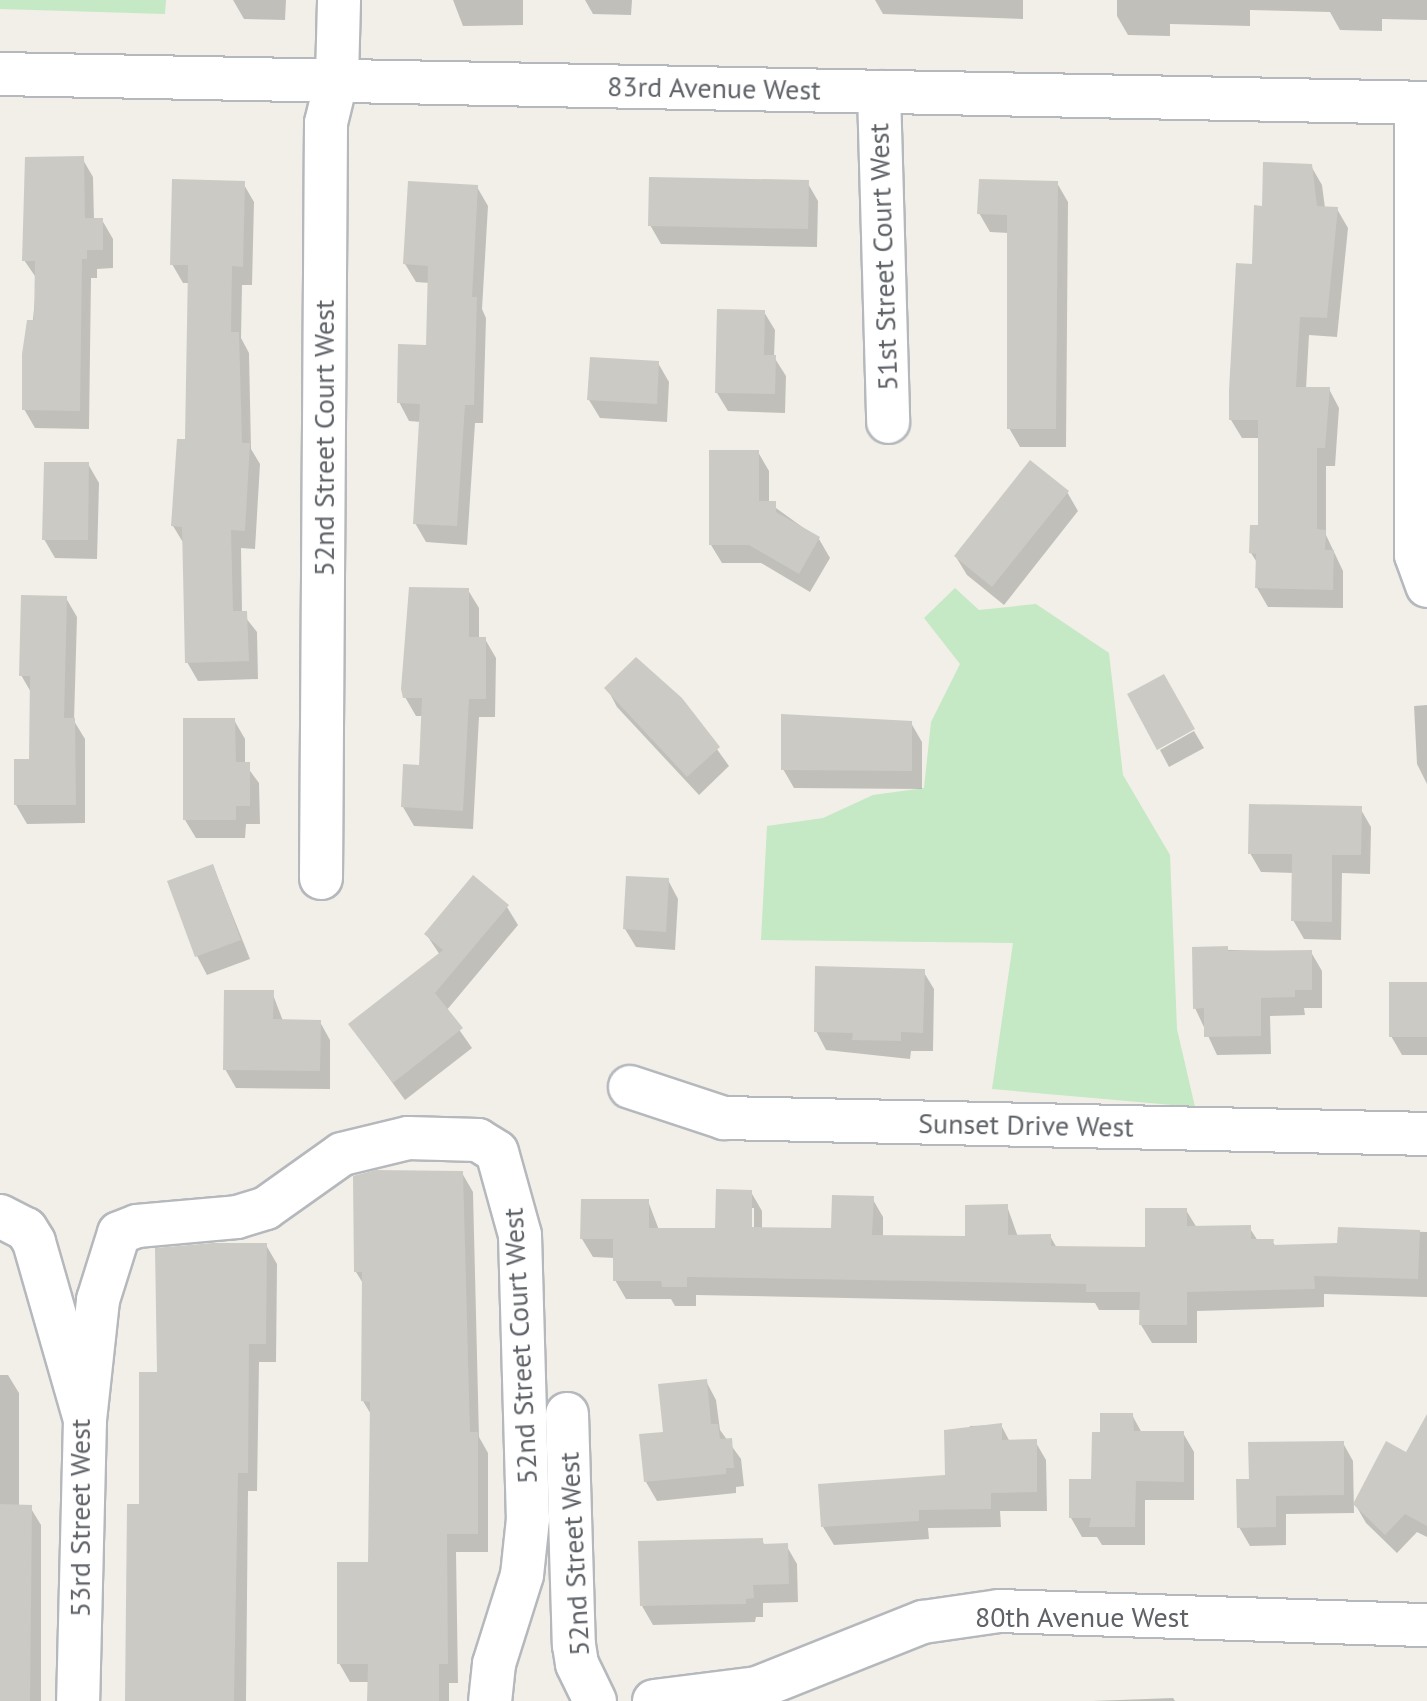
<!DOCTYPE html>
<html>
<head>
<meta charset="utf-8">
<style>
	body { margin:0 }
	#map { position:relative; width:1427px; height:1701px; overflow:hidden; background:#f1efe8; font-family:"PT Sans",sans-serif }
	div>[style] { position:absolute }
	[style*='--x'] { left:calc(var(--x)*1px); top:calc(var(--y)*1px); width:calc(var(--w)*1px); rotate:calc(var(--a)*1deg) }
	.green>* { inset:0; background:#c5e8c5 }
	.shadow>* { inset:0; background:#0003 }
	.building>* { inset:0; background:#cccac5 }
	.roads { filter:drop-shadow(2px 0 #b5b8bc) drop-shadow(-2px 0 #b5b8bc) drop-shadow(0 2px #b5b8bc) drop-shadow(0 -2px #b5b8bc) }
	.minor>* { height:42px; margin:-21px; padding:0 21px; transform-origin:21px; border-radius:21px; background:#fff }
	span { translate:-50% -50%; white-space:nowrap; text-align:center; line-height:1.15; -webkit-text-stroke:6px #fff; paint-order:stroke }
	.street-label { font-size:28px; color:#5f6368 }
</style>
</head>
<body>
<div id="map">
	<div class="green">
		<div style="clip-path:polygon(0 0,166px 0,165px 14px,0 9px)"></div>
		<div style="clip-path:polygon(955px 588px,979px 610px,1036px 604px,1109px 653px,1123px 775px,1170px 855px,1177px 1029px,1195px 1107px,992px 1089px,1013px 943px,761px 940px,767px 826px,823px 818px,873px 795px,924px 788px,931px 722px,960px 664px,924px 618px)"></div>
	</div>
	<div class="shadow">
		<div style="clip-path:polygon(233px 0,286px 0,285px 20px,244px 19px)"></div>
		<div style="clip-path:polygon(426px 0,523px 0,523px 25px,463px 26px,453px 0)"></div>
		<div style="clip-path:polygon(585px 0,632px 0,631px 15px,593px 14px)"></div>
		<div style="clip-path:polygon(875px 0,1023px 0,1023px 19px,883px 14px)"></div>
		<div style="clip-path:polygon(1117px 0,1427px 0,1427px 20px,1382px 19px,1382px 31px,1340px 30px,1330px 12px,1250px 10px,1250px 26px,1170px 24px,1170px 36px,1128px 35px,1117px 16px)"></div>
		<div style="clip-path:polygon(82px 158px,93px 177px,94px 220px,102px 220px,113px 239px,113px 268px,97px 269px,97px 278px,91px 278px,89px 429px,35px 428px,24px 409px,37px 279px,24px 260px)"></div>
		<div style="clip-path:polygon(1311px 166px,1322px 185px,1325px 208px,1337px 209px,1348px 228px,1337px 337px,1309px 335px,1306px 389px,1329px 389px,1339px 408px,1335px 466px,1326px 466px,1326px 535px,1343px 571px,1343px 608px,1268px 607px,1257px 588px,1258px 564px,1251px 553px,1260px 527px,1260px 438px,1242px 438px,1231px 420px,1263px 208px)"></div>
		<div style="clip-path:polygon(807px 182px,818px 201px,817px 247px,661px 244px,650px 225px)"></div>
		<div style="clip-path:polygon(243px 183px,254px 202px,252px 285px,242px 285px,241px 338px,249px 353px,251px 449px,260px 464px,255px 549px,241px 548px,242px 613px,257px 632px,258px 679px,198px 681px,187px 662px,184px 544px,173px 526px,187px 441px,189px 283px,183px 283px,172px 264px)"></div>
		<div style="clip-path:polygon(1057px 183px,1068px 202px,1066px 447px,1020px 447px,1009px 428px,1009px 233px,990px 232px,979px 213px)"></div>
		<div style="clip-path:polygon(477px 187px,488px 206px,482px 309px,486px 318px,483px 423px,475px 423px,467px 545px,426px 542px,415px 523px,421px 422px,409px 421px,399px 402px,428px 347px,430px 283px,416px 282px,405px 264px)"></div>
		<div style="clip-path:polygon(764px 312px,775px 330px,774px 357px,786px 376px,785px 413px,728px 411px,717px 393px)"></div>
		<div style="clip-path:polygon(658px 363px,669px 382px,667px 422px,600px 418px,589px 400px)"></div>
		<div style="clip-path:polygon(758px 452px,769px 471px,769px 503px,819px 539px,830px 558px,810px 592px,761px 563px,722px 563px,711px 545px)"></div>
		<div style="clip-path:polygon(88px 464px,99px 483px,97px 559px,55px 558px,44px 539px)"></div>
		<div style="clip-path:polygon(1067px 492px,1078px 511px,1004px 605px,967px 575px,956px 557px)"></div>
		<div style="clip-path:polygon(468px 590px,479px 608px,479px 639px,485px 639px,496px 658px,495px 717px,479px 717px,473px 829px,414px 826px,403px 807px,420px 767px,423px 716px,416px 716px,405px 697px)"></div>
		<div style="clip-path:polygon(66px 598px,77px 617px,74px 721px,85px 739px,85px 823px,27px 824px,16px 805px,31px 761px,32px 694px,21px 675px)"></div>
		<div style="clip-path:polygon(607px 688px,681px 699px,729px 766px,699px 795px,617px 707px)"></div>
		<div style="clip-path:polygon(1427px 705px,1427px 784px,1417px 764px,1414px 706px)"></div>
		<div style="clip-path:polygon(783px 716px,911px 723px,922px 742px,922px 789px,794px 788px,783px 769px)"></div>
		<div style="clip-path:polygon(234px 720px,245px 739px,245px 764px,259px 783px,260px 824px,246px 824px,245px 838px,196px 838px,185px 820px)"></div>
		<div style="clip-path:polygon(1194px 731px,1204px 748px,1169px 767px,1160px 750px)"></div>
		<div style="clip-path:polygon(1360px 808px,1371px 827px,1370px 874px,1342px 873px,1341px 940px,1304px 939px,1293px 920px,1294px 873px,1261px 872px,1250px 853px)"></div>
		<div style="clip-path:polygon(213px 866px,250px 959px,207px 975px,197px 956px)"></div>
		<div style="clip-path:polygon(668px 880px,678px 899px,675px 950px,636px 947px,625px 929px)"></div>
		<div style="clip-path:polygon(507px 907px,518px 925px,446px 1011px,472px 1048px,405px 1100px,350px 1025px,440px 955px,426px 934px)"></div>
		<div style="clip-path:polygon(1194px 949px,1311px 952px,1322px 971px,1322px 1008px,1304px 1008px,1305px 1015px,1270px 1016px,1271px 1054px,1217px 1055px,1195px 1008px)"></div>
		<div style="clip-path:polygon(923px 971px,934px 989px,933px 1051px,911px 1051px,910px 1059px,826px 1050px,816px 1031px)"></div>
		<div style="clip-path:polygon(1427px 984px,1427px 1055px,1402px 1055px,1391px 1036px)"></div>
		<div style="clip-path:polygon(272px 992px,283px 1021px,320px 1022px,330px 1040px,330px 1089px,236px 1088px,225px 1069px)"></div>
		<div style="clip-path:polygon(462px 1173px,473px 1192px,479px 1437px,488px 1453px,488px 1552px,456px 1552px,458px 1683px,449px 1683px,449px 1701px,369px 1701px,369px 1682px,350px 1682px,339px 1663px,370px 1564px,372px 1416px,363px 1401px,364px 1285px,356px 1272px)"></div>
		<div style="clip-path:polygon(evenodd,751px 1192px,762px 1211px,762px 1229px,833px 1230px,872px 1198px,883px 1217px,883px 1237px,967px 1238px,1007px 1206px,1018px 1237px,1050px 1236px,1057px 1248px,1147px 1249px,1186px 1210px,1197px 1228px,1249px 1227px,1258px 1241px,1272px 1241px,1276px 1247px,1339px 1245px,1340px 1229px,1427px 1232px,1427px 1297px,1324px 1294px,1324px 1307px,1197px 1311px,1197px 1343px,1152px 1343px,1141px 1325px,1142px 1310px,1099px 1310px,1095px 1303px,696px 1295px,696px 1306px,675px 1306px,671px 1299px,626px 1299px,615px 1280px,615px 1258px,593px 1257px,582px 1239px,648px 1201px,659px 1230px,717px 1230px,751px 1192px,750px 1208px,754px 1208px,754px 1237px,750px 1237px,750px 1208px)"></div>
		<div style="clip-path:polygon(266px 1245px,277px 1264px,276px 1362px,259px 1362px,257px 1491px,248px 1491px,246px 1701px,128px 1701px,141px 1506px,159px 1374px)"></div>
		<div style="clip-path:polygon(0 1375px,8px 1375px,19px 1393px,19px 1507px,30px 1507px,41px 1525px,41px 1701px,0 1701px)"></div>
		<div style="clip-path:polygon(706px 1381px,716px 1400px,720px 1430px,741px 1459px,744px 1486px,736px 1487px,736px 1493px,657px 1501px,646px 1482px,642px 1436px,665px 1434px)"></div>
		<div style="clip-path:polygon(1132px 1415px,1142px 1433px,1183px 1433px,1194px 1452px,1194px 1500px,1145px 1500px,1145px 1545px,1102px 1545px,1097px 1537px,1082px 1537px,1071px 1518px,1093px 1481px,1102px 1434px)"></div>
		<div style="clip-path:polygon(1427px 1419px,1427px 1537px,1417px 1532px,1397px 1553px,1366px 1523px,1355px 1504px,1407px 1455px)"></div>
		<div style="clip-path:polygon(1001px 1425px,1010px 1442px,1035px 1441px,1046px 1460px,1047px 1511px,1000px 1511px,1001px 1527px,928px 1528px,929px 1539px,834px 1545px,823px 1527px,947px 1477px,970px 1426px)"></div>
		<div style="clip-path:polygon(1343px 1443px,1353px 1461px,1354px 1513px,1286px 1514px,1286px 1545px,1250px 1546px,1239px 1527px,1251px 1481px)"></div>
		<div style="clip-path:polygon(762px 1540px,765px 1546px,786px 1545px,797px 1564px,798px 1602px,763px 1603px,763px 1617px,756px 1617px,755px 1622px,653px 1625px,642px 1606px)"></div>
		<div style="clip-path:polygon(1173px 1698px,1175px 1701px,1092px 1701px)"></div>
	</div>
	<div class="building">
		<div style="clip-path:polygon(84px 156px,85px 218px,103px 218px,103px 250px,87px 250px,87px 259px,82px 259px,80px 411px,22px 410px,22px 354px,27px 320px,34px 320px,35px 261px,22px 261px,25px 157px)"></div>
		<div style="clip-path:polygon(1263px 162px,1312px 164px,1317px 206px,1338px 207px,1327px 318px,1300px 317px,1296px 387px,1330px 387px,1325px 448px,1317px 448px,1317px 529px,1326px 530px,1325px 550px,1334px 550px,1333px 590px,1255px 588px,1256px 554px,1249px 553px,1250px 525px,1258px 525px,1258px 420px,1229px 420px,1229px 391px,1236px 263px,1252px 264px,1254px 205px,1262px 206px)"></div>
		<div style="clip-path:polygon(649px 177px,809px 180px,808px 229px,648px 226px)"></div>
		<div style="clip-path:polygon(172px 179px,245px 181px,243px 267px,232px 266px,231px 332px,239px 332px,242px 443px,250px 443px,245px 531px,231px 530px,233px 611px,247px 611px,249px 661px,185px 663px,182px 527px,171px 526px,177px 439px,185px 439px,188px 265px,170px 265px)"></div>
		<div style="clip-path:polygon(979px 179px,1058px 181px,1056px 429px,1007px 429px,1007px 215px,977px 214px)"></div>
		<div style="clip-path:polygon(408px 181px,478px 185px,472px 297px,477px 297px,474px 405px,465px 405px,457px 526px,413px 524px,420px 404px,397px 403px,398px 344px,426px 345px,428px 266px,403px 264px)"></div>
		<div style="clip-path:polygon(717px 309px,765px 310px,764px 355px,776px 355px,775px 394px,715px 393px)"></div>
		<div style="clip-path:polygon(590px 357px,659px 361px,657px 404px,587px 400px)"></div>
		<div style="clip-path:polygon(709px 450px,759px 450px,759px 501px,776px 501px,776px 512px,820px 537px,799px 574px,749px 545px,709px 545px)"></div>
		<div style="clip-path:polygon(1030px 460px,1069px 491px,992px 587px,954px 556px)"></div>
		<div style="clip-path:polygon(44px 462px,89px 462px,88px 540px,42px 540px)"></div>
		<div style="clip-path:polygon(409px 587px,469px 588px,469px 637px,486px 637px,486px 699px,469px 699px,463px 811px,401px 807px,403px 764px,419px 765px,422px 698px,403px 698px,401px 689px)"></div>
		<div style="clip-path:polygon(21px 595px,67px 596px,64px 718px,75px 718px,76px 805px,14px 805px,14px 759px,29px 759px,30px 676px,19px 676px)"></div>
		<div style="clip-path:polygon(636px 657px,682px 698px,720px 747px,687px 777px,604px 688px)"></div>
		<div style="clip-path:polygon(1164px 674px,1195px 729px,1157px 750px,1127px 694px)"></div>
		<div style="clip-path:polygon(781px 714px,912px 721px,912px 771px,781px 770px)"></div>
		<div style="clip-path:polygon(183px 718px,235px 718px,236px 762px,250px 762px,250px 806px,236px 806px,236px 820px,183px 820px)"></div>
		<div style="clip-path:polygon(1249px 804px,1362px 806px,1361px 855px,1332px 855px,1332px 922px,1291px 921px,1292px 854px,1248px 854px)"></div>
		<div style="clip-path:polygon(213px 864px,241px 940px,195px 957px,167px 881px)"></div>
		<div style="clip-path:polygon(473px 875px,509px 905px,435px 993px,463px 1028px,393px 1083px,348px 1024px,443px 950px,424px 934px)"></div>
		<div style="clip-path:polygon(626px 876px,669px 878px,666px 932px,623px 929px)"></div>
		<div style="clip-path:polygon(1228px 946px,1228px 951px,1312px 950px,1312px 990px,1295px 990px,1295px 997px,1261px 998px,1261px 1036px,1204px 1037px,1204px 1008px,1193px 1009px,1192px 947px)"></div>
		<div style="clip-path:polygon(815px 966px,925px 969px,923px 1033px,901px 1032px,901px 1041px,852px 1040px,853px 1033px,814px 1032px)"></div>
		<div style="clip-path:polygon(1389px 982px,1427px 982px,1427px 1037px,1389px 1037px)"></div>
		<div style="clip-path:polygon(224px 990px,274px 990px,273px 1019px,321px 1020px,320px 1071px,223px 1070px)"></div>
		<div style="clip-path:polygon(376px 1170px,463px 1171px,470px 1432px,478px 1432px,478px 1534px,447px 1534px,448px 1664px,439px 1664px,439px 1701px,367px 1701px,368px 1664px,337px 1664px,337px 1562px,368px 1562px,370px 1402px,361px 1401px,362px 1272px,354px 1272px,353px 1176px)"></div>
		<div style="clip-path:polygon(716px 1189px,752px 1190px,752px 1227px,831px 1228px,832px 1195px,874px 1196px,872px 1235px,965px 1236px,965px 1205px,1008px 1204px,1008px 1235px,1051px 1234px,1051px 1246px,1145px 1247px,1145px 1208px,1187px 1208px,1187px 1226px,1251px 1225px,1251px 1239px,1274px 1239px,1273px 1245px,1337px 1243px,1338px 1227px,1420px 1230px,1418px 1279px,1314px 1276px,1315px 1289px,1187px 1292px,1187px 1325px,1139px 1325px,1140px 1292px,1086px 1292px,1086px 1284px,687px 1277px,687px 1287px,662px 1287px,661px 1281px,613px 1281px,613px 1239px,580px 1239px,581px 1199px,649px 1199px,649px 1228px,715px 1228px)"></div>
		<div style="clip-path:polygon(212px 1243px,267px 1243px,266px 1344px,249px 1344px,248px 1473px,238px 1473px,234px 1701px,125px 1701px,127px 1504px,139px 1504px,139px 1372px,157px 1372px,155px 1248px)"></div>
		<div style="clip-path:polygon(707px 1379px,711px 1424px,718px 1424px,720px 1439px,732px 1438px,734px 1468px,726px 1468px,726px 1474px,644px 1482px,639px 1434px,663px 1432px,658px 1384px)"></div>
		<div style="clip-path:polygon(1100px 1413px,1133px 1413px,1134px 1431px,1184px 1431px,1184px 1482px,1136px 1481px,1135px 1527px,1089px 1527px,1091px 1518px,1069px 1518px,1069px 1479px,1091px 1479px,1092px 1432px,1100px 1432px)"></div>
		<div style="clip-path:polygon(1427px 1414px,1427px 1526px,1405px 1514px,1385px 1535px,1353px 1504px,1386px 1441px,1406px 1452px)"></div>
		<div style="clip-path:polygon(1002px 1423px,1002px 1440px,1037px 1439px,1037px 1492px,991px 1493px,991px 1509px,919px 1510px,919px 1521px,821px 1527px,818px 1484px,945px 1475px,944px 1430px)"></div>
		<div style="clip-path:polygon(1344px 1441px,1344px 1495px,1276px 1496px,1276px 1527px,1237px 1528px,1236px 1479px,1249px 1479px,1248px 1442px)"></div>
		<div style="clip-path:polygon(0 1504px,32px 1505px,30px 1701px,0 1701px)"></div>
		<div style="clip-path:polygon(763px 1538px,763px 1544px,788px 1543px,789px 1584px,753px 1585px,754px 1598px,746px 1599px,746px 1604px,640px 1606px,638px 1541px)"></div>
	</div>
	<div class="roads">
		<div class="minor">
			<div style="--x:0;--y:74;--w:1427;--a:1.16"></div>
			<div style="--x:879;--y:92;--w:330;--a:88.4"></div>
			<div style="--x:1416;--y:103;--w:452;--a:90"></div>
			<div style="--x:1416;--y:555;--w:33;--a:70"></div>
			<div style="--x:321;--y:878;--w:755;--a:-89.62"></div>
			<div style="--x:326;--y:123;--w:46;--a:-76.3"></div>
			<div style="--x:337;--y:78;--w:78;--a:-88.5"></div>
			<div style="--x:630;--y:1087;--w:99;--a:18.3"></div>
			<div style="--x:724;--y:1118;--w:703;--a:1.3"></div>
			<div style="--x:0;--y:1216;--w:29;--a:27"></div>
			<div style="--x:26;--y:1229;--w:15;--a:58"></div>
			<div style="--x:34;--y:1242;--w:185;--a:74"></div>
			<div style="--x:85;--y:1420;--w:281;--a:91.4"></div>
			<div style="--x:567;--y:1414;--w:231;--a:88.3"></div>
			<div style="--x:574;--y:1645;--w:19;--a:81"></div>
			<div style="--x:577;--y:1664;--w:41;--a:64.1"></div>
			<div style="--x:85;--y:1420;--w:121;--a:-83.8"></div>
			<div style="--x:98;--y:1300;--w:70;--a:-72.6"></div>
			<div style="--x:119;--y:1233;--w:19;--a:-21"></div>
			<div style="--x:137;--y:1226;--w:100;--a:-5.1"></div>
			<div style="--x:237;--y:1217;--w:30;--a:-17"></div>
			<div style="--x:266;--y:1208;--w:93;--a:-35.4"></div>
			<div style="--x:342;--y:1154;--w:68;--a:-13.6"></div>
			<div style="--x:408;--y:1138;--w:70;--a:1.6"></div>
			<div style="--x:478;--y:1140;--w:22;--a:32"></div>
			<div style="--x:497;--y:1152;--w:86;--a:74.5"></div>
			<div style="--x:520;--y:1235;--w:284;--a:88.4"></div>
			<div style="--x:528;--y:1519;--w:56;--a:96.1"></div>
			<div style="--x:522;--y:1575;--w:93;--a:107.5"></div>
			<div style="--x:494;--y:1664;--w:37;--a:96"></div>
			<div style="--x:654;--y:1701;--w:104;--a:-7.2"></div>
			<div style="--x:757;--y:1688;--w:179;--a:-21.7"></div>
			<div style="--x:923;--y:1622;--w:77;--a:-8.2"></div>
			<div style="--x:999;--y:1611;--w:428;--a:1.9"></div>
		</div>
	</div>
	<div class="street-label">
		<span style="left:714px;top:88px;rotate:1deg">83rd Avenue West</span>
		<span style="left:883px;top:257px;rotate:-92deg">51st Street Court West</span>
		<span style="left:324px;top:438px;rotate:-90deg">52nd Street Court West</span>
		<span style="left:1026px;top:1125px;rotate:1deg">Sunset Drive West</span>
		<span style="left:520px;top:1346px;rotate:-93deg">52nd Street Court West</span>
		<span style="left:80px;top:1518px;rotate:-90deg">53rd Street West</span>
		<span style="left:574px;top:1554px;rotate:-93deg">52nd Street West</span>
		<span style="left:1082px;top:1617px">80th Avenue West</span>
	</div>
</div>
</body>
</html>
